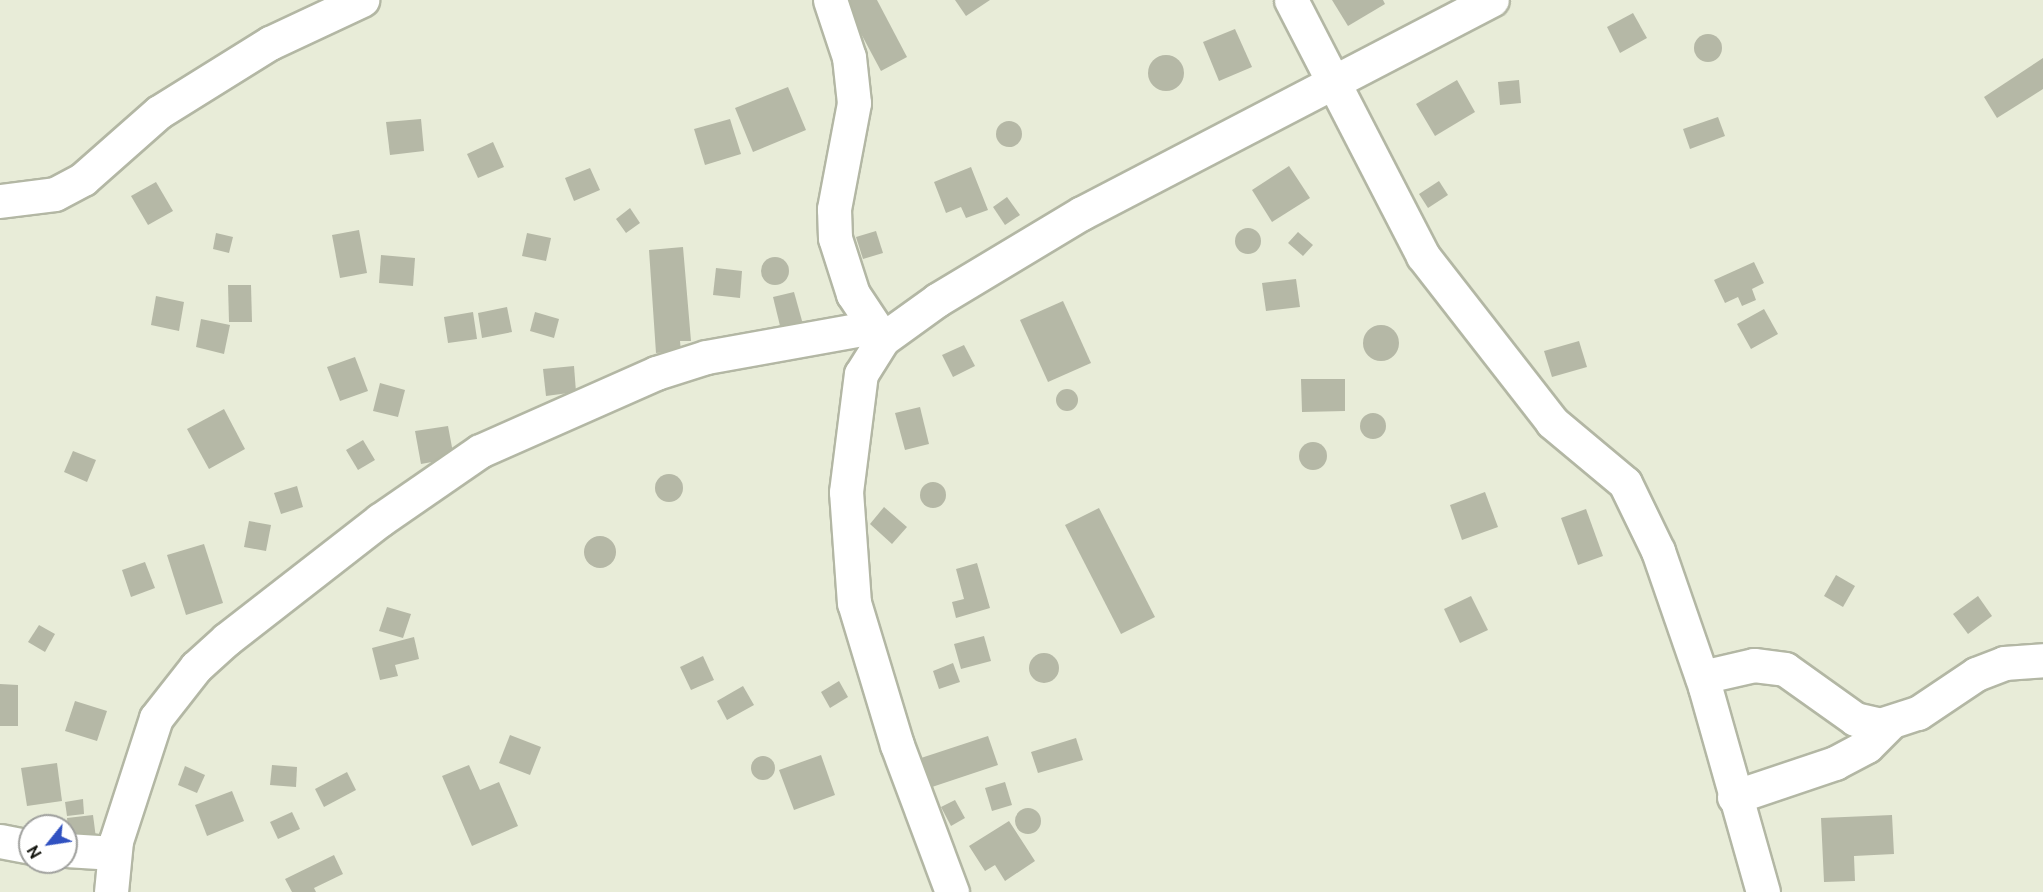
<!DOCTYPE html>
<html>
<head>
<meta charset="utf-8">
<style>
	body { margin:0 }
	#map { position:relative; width:2043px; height:892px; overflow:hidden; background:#e8ecd8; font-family:Ubuntu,sans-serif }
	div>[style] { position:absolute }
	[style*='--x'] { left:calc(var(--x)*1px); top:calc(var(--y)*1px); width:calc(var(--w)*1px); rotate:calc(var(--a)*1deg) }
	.building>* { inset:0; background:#b5b8a6 }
	.round { border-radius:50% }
	.roads { filter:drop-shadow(2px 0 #b3b7a4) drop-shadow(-2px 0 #b3b7a4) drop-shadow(0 2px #b3b7a4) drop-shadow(0 -2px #b3b7a4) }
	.minor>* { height:33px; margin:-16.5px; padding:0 16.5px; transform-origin:16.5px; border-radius:16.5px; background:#fff }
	span { translate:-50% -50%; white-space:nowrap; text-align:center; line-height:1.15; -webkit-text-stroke:4.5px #fff; paint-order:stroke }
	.north { position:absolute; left:18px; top:814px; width:60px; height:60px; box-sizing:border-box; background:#fff; border:2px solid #9fa09d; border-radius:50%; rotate:240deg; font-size:16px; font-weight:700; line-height:24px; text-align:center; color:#10110b }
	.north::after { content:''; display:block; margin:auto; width:21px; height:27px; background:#3051c1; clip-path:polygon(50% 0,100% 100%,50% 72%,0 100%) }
</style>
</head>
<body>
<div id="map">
	<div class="building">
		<div style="clip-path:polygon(843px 0,877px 0,907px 57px,881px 71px)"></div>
		<div style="clip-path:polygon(955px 0,990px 0,966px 16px)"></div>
		<div style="clip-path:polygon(1332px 0,1383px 0,1385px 4px,1348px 26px)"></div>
		<div style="clip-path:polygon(1633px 13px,1647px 38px,1620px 53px,1607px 27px)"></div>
		<div style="clip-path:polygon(1235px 29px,1252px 67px,1219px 81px,1203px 42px)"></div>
		<div class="round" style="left:1694px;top:34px;width:28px;height:28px"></div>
		<div class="round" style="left:1148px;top:55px;width:36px;height:36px"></div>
		<div style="clip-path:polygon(2043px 58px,2043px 89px,1997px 118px,1984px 97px)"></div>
		<div style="clip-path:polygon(1457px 80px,1475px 112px,1435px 136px,1416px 104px)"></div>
		<div style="clip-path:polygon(1519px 80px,1521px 103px,1500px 105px,1498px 82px)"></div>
		<div style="clip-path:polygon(788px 87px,806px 130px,753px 152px,735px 108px)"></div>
		<div style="clip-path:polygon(1718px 117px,1725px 136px,1690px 149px,1683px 129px)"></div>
		<div style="clip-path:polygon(421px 119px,424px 151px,390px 155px,386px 122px)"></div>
		<div style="clip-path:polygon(730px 119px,741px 154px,705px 165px,694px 129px)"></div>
		<div class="round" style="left:996px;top:121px;width:26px;height:26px"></div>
		<div style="clip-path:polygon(493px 142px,504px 167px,478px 178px,467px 154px)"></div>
		<div style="clip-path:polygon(1289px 166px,1310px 198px,1272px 222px,1252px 190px)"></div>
		<div style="clip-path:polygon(971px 167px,988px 210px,966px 218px,961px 207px,946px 213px,934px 182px)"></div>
		<div style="clip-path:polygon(590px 168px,600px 190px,574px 201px,565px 178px)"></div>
		<div style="clip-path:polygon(1439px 181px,1448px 195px,1428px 208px,1419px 194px)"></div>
		<div style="clip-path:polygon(156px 182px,173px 211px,148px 225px,131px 196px)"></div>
		<div style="clip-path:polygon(1007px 197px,1020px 215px,1005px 225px,993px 207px)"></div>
		<div style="clip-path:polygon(630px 208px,640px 223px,626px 233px,616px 219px)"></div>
		<div class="round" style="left:1235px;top:228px;width:26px;height:26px"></div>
		<div style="clip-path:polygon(359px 230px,367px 273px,340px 278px,332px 235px)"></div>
		<div style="clip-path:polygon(876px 231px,883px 253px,863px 259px,856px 237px)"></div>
		<div style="clip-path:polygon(1298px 232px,1313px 245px,1303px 256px,1288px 243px)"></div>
		<div style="clip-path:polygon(216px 233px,233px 237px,229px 253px,213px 249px)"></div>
		<div style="clip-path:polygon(527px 233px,551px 238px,546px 261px,522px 256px)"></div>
		<div style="clip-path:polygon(683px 247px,691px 341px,680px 341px,681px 351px,656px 353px,649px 250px)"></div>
		<div style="clip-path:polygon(381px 255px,415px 258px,413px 286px,379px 283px)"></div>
		<div class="round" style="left:761px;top:257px;width:28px;height:28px"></div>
		<div style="clip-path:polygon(1754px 262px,1764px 283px,1752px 289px,1756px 300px,1742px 306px,1738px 297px,1725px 303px,1714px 280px)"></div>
		<div style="clip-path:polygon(716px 268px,742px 271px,740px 298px,713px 295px)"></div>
		<div style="clip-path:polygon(1296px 279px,1300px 307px,1266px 311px,1262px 283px)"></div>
		<div style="clip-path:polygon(228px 285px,251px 285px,252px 322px,229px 322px)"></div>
		<div style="clip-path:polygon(794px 292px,804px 328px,782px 334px,773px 297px)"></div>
		<div style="clip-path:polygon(156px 296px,184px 302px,179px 331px,151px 325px)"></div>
		<div style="clip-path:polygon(1063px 301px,1091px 363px,1048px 382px,1020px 320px)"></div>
		<div style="clip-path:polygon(507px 307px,512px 332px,482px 338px,478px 313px)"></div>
		<div style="clip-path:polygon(1764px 309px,1778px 334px,1751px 349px,1737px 324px)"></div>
		<div style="clip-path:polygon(473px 312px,477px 339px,448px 343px,444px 317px)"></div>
		<div style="clip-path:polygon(535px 312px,559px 319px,554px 338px,530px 331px)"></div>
		<div style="clip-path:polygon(201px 319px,230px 325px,224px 354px,196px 347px)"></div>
		<div class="round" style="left:1363px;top:325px;width:36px;height:36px"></div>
		<div style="clip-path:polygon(1579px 341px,1587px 367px,1552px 377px,1544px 351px)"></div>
		<div style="clip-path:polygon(964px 345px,975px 366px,953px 377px,942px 355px)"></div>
		<div style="clip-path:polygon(355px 357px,368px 391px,340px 401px,327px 367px)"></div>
		<div style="clip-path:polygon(574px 366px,576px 392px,546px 396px,543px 369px)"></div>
		<div style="clip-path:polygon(1301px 379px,1345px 379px,1345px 411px,1302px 412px)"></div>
		<div style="clip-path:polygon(380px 383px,405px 390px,398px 417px,373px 411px)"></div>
		<div class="round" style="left:1056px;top:389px;width:22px;height:22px"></div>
		<div style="clip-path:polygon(920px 407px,929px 444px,905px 450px,895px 413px)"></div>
		<div style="clip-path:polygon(224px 409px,245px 449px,209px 469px,187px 429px)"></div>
		<div class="round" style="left:1360px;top:413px;width:26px;height:26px"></div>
		<div style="clip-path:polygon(448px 426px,454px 458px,421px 464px,415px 431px)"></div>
		<div style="clip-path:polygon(363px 440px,375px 460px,358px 470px,346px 450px)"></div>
		<div class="round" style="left:1299px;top:442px;width:28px;height:28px"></div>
		<div style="clip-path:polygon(73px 451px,96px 460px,87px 482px,64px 472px)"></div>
		<div class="round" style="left:655px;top:474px;width:28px;height:28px"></div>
		<div class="round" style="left:920px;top:482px;width:26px;height:26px"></div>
		<div style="clip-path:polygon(297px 486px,303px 507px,281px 514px,274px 493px)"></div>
		<div style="clip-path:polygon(1485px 492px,1498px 527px,1462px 540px,1450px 505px)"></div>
		<div style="clip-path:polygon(884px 507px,907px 527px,892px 544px,870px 524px)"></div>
		<div style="clip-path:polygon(1099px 508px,1155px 617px,1121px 634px,1065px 525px)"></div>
		<div style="clip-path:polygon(1586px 509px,1603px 556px,1578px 565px,1561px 518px)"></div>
		<div style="clip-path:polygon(249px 521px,271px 525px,266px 551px,244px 547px)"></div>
		<div class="round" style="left:584px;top:536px;width:32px;height:32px"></div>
		<div style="clip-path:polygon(204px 544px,223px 603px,186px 615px,167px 555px)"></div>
		<div style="clip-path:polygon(145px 562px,155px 588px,131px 597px,122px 570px)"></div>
		<div style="clip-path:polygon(977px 563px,990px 608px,956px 618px,952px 602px,964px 599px,956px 569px)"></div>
		<div style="clip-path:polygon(1836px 575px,1855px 586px,1843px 607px,1824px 596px)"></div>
		<div style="clip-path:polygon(1471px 596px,1488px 630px,1460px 643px,1444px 609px)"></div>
		<div style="clip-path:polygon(1978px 596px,1992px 616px,1968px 634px,1953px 614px)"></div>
		<div style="clip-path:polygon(387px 607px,411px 614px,403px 638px,379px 631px)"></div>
		<div style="clip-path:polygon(39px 625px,55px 634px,45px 652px,28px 642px)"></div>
		<div style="clip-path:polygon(984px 636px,991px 661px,961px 669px,954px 644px)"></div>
		<div style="clip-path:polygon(414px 637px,419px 659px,395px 665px,398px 676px,380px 680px,372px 648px)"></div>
		<div class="round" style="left:1029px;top:653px;width:30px;height:30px"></div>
		<div style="clip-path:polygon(703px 656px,714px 680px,691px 690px,680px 667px)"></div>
		<div style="clip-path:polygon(953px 663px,960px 682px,939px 689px,933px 671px)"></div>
		<div style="clip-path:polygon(839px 681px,848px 697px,830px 708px,821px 692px)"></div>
		<div style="clip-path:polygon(0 684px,18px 685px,18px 726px,0 726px)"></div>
		<div style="clip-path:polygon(743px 686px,754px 705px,727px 720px,717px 701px)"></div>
		<div style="clip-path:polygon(75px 701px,107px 711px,97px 741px,65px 731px)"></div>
		<div style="clip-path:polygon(510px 735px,541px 747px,530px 775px,499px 763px)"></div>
		<div style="clip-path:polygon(988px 736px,998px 765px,932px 787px,921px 758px)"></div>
		<div style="clip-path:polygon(1076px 738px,1083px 760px,1038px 773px,1031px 752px)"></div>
		<div style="clip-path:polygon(821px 755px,835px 795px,794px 810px,779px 770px)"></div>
		<div class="round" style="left:751px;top:756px;width:24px;height:24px"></div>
		<div style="clip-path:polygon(57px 763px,62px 801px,27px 806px,21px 768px)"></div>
		<div style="clip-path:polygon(272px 765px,297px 767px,296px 787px,270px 785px)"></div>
		<div style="clip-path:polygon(469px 765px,480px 790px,499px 782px,518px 826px,472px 846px,442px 776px)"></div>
		<div style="clip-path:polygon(185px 766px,205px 775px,197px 793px,178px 785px)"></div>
		<div style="clip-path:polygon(347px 772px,356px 790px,324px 807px,315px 789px)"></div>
		<div style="clip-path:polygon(1005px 782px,1012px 805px,992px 811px,985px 788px)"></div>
		<div style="clip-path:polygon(232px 791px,244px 821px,207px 836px,195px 805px)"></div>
		<div style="clip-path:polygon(83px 799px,84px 814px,67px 816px,65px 802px)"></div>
		<div style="clip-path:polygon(955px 800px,965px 818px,951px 826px,941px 807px)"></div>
		<div class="round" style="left:1015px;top:808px;width:26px;height:26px"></div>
		<div style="clip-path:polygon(292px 812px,300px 829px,278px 839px,270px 822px)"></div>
		<div style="clip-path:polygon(93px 815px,96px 838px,69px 841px,67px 818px)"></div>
		<div style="clip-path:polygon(1892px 815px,1894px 854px,1854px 856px,1855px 881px,1824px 882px,1821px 818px)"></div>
		<div style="clip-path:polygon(1009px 821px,1035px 861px,1005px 881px,995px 865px,985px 871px,969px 846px)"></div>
		<div style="clip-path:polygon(334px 855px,343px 874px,314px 888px,316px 892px,292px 892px,285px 879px)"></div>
	</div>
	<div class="roads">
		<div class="minor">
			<div style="--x:830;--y:0;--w:60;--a:71.6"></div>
			<div style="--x:849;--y:57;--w:46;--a:83.8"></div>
			<div style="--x:854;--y:103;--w:108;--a:100.7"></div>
			<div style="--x:834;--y:209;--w:29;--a:88"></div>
			<div style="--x:835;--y:238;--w:59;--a:72.2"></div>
			<div style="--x:853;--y:294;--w:54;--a:56.3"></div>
			<div style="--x:1291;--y:0;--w:288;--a:62.7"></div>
			<div style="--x:1423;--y:256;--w:210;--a:52.1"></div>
			<div style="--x:1552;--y:422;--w:95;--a:39.9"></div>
			<div style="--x:1625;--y:483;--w:76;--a:64.1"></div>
			<div style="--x:1658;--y:551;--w:144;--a:70.9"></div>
			<div style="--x:1705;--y:687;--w:213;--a:74.2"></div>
			<div style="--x:0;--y:201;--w:55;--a:-7.3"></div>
			<div style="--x:55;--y:194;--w:32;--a:-28"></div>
			<div style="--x:83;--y:179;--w:101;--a:-41.4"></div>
			<div style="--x:159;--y:112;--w:131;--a:-31.9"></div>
			<div style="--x:270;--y:43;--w:102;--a:-25.1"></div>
			<div style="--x:1702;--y:677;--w:53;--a:-13"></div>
			<div style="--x:1754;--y:665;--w:31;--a:7"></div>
			<div style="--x:1785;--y:669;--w:86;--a:35.5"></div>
			<div style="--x:1855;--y:719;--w:26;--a:13"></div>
			<div style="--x:1880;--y:725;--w:40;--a:-18"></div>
			<div style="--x:1918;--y:713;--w:70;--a:-33.9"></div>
			<div style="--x:1976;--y:674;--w:30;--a:-21"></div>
			<div style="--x:2004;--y:663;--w:39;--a:-4"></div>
			<div style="--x:1734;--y:797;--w:107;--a:-18.6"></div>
			<div style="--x:1835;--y:763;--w:36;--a:-28"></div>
			<div style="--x:1867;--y:746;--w:31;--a:-45"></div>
			<div style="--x:0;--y:841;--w:31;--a:11"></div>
			<div style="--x:66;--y:850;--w:48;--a:3.6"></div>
			<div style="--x:111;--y:892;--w:51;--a:-84.4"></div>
			<div style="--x:116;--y:841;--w:129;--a:-72"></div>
			<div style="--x:156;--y:718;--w:65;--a:-51.9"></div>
			<div style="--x:196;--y:667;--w:42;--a:-42.1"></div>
			<div style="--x:227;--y:639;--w:194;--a:-37.9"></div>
			<div style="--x:380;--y:520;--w:121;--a:-34.6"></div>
			<div style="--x:480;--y:451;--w:193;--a:-23.9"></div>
			<div style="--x:656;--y:373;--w:52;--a:-17.7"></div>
			<div style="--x:706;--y:357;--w:169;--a:-10.2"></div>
			<div style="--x:952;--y:892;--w:157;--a:-110.5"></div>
			<div style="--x:897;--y:745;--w:148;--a:-106.8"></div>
			<div style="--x:854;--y:603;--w:111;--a:-94.1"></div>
			<div style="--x:846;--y:492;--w:119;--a:-82.8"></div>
			<div style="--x:861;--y:374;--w:41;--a:-57.8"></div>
			<div style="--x:883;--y:339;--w:67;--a:-35.8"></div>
			<div style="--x:937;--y:300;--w:169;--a:-31"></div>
			<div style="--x:1082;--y:213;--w:462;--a:-27.5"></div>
		</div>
	</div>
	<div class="north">N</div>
</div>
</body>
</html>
